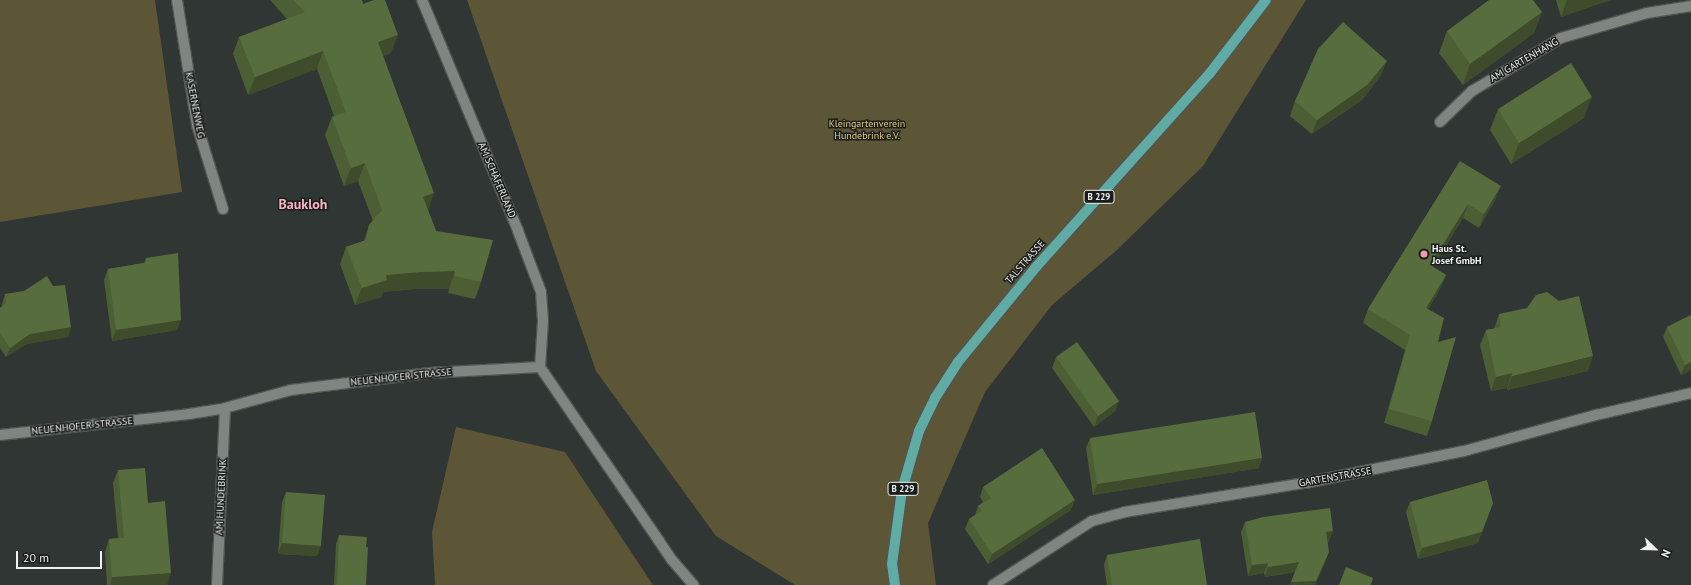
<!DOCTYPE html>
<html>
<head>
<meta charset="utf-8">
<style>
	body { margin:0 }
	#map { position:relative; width:1691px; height:585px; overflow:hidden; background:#303633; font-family:"PT Sans",sans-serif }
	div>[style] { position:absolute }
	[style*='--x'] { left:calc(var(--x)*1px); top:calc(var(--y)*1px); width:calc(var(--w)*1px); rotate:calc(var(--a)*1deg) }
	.green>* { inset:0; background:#5d5636 }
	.roads { filter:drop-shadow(1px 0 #505552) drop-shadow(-1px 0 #505552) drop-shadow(0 1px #505552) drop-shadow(0 -1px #505552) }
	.street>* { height:10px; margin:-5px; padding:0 5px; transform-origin:5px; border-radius:5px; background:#7f8682 }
	.primary>* { height:10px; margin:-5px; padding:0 5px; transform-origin:5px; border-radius:5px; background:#61aba5 }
	.wall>* { inset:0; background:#4c5e34 }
	.shaded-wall>* { inset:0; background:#3e4c2b }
	.building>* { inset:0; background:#586d3d }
	.dots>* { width:11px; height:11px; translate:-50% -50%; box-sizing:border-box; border:2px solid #1a1d1b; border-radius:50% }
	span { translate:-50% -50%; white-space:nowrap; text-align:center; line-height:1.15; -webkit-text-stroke:3px #1a1d1b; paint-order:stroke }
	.shield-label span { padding:1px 3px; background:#1a1d1b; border:1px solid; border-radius:3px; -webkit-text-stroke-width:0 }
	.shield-label { font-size:9px; color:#eef2f0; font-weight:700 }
	.street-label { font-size:10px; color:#eef2f0 }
	.park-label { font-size:10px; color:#e1cf7d }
	.poi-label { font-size:10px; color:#eef2f0; font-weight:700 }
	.left { translate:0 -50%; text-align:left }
	.district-label { font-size:14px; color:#f9b5c3; font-weight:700 }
	.north { position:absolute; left:1635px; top:529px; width:40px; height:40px; -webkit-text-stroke:3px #1a1d1b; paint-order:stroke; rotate:113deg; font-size:11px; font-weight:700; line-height:16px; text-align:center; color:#eef2f0 }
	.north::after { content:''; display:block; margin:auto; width:14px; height:18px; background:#eef2f0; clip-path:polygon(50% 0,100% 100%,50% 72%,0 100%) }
	.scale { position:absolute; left:16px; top:551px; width:86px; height:18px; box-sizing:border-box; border:2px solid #eef2f0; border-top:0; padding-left:5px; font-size:12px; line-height:14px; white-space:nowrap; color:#eef2f0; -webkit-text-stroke:3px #1a1d1b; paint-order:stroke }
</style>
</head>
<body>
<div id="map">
	<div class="green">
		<div style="clip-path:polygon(0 0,155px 0,182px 192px,0 222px)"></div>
		<div style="clip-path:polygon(467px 0,1306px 0,1203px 166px,1118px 249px,1052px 305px,985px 392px,928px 523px,936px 585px,795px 585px,716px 536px,596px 371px)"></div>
		<div style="clip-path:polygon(456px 427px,565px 452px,653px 585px,435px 585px,432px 532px)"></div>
	</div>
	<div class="roads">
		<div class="street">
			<div style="--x:177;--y:0;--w:127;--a:80.9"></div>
			<div style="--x:197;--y:125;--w:88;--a:72.8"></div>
			<div style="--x:422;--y:0;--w:250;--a:67.4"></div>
			<div style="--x:518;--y:231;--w:65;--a:69.3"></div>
			<div style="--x:541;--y:292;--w:29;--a:86"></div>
			<div style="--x:543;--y:321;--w:46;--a:93.7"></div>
			<div style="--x:1440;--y:122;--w:45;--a:-44.1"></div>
			<div style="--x:1472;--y:91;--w:104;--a:-30.8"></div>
			<div style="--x:1561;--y:38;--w:90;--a:-16.2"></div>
			<div style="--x:1647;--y:13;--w:45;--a:-9"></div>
			<div style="--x:540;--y:367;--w:211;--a:55.6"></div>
			<div style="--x:659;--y:541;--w:23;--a:56"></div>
			<div style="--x:672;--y:560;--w:33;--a:49"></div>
			<div style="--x:0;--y:435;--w:190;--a:-6.3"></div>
			<div style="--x:189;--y:414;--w:36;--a:-9"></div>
			<div style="--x:225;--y:408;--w:68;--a:-15.3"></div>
			<div style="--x:291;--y:390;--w:139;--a:-7"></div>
			<div style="--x:429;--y:373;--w:111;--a:-3.1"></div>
			<div style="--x:217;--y:585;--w:177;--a:-87.4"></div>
			<div style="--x:993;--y:585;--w:118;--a:-32.9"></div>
			<div style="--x:1092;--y:521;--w:34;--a:-15"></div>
			<div style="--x:1125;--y:512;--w:182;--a:-9.2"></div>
			<div style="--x:1305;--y:483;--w:162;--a:-11.4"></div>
			<div style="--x:1464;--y:451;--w:137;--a:-15.3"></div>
			<div style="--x:1596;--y:415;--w:98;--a:-13"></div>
		</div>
		<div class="primary">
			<div style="--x:895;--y:585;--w:21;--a:-98"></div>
			<div style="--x:892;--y:564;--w:75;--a:-82.3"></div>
			<div style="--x:902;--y:490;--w:61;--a:-73.9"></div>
			<div style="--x:919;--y:431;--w:37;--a:-64"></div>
			<div style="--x:935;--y:398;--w:43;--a:-57.4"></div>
			<div style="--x:958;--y:362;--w:123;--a:-50.6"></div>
			<div style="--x:1036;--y:267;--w:261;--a:-48.1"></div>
			<div style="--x:1210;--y:73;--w:92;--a:-52.5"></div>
		</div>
	</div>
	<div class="wall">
		<div style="clip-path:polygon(270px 0,362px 0,363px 4px,391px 53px,383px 56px,428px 210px,436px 231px,481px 282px,475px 299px,448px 293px,449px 289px,414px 289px,383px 292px,381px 297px,355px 305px,340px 264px,346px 247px,364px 241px,369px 225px,373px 221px,358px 181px,344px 186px,325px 135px,332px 117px,334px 116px,317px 69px,248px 95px,233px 54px,239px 37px,287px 19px)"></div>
		<div style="clip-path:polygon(1556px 0,1610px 0,1561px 17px)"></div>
		<div style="clip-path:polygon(1542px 12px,1534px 33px,1463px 85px,1439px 53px,1447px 31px)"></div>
		<div style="clip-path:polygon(1381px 75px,1362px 100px,1312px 134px,1290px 116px,1295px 101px)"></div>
		<div style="clip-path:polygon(1498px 109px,1584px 118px,1511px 164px,1490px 130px)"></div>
		<div style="clip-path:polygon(1460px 161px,1495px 200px,1479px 228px,1463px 218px,1433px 267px,1446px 275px,1440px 289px,1428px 309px,1438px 342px,1432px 421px,1427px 436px,1384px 423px,1405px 350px,1363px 323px,1368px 309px)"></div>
		<div style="clip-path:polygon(146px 258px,177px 330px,112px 341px,104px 280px,108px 269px,144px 263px)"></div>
		<div style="clip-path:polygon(5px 294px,71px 327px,68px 337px,26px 344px,6px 357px,0 348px,0 308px,2px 306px,2px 304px)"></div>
		<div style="clip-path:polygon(1499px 314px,1588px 371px,1507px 390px,1507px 388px,1491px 391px,1480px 345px,1486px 330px,1494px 329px)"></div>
		<div style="clip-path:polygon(1691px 315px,1691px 370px,1681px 375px,1663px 337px,1667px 327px)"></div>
		<div style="clip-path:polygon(1056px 357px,1119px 401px,1115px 411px,1094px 427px,1052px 368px)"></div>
		<div style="clip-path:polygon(1090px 438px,1259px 468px,1093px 495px,1086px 448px)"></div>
		<div style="clip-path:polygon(118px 470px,148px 503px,167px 585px,107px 585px,105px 552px,109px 539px,118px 538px,113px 483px)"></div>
		<div style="clip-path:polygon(983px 487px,1071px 510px,988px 564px,965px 529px,969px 519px,975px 515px,978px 506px,983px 502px,980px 497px)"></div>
		<div style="clip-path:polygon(286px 492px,317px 556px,278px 554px,282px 502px)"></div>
		<div style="clip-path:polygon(1410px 502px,1478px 543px,1418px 559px,1406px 512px)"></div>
		<div style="clip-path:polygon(1245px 522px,1329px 541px,1328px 542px,1325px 562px,1315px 585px,1290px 585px,1295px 572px,1265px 577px,1264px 573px,1248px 576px,1241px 532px)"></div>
		<div style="clip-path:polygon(339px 535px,366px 547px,366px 585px,334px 585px,336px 544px)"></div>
		<div style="clip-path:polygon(1107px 555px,1207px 585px,1107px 585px,1104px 565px)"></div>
	</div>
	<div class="shaded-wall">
		<div style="clip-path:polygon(1567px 0,1610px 0,1561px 17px)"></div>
		<div style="clip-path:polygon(1542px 12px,1534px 33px,1463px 85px,1470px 64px)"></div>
		<div style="clip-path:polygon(398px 35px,391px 53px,372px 60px,378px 42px)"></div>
		<div style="clip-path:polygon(323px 51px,317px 69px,248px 95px,255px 77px)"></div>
		<div style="clip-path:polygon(1387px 61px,1381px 75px,1362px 100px,1312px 134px,1317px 120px)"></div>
		<div style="clip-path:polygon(1592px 97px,1584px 118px,1511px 164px,1519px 143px)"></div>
		<div style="clip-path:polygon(365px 163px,358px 181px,344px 186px,351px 168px)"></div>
		<div style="clip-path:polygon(1501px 186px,1495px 200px,1479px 228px,1484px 214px)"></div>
		<div style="clip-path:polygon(434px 193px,428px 211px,423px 197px)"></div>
		<div style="clip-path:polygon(1468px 204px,1463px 218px,1425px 280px,1430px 265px)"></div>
		<div style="clip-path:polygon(455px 271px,449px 289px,414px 289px,383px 292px,381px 297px,355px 305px,362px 288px,386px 275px,420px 272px)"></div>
		<div style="clip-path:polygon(1446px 275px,1440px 289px,1420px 322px,1426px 308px)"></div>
		<div style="clip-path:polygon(181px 320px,177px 330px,112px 341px,116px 330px)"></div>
		<div style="clip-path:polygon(71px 327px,68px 337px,26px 344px,6px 357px,10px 348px,30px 334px)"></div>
		<div style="clip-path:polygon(1593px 356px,1588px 371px,1507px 390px,1512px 376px)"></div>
		<div style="clip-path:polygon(1691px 362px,1691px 370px,1681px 375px,1685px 365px)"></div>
		<div style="clip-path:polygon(1512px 373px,1507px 388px,1491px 391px,1496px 377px)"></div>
		<div style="clip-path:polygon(1119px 401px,1115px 411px,1094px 427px,1098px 416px)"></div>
		<div style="clip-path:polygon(1262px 458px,1259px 468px,1093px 495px,1097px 484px)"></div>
		<div style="clip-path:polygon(1075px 500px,1071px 510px,988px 564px,992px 554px)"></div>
		<div style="clip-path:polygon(1493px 503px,1478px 543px,1418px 559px,1422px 548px)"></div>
		<div style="clip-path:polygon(1333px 531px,1329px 541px,1323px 542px,1326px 532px)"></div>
		<div style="clip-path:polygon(282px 543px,321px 546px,317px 556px,278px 554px)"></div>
		<div style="clip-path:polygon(1329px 552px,1315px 585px,1290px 585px,1291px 582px)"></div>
		<div style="clip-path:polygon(1299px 562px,1295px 572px,1265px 577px,1268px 567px)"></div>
		<div style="clip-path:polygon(1268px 563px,1264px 573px,1248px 576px,1252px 565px)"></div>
		<div style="clip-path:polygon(171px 573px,167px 585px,110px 585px,112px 577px)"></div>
	</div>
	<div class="building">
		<div style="clip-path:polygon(293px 0,362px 0,363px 4px,374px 0,385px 0,398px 35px,378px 42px,434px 193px,423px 197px,436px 231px,493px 240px,481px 282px,455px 276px,455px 271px,420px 272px,386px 275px,387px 280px,362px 288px,346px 247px,366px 240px,369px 225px,382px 210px,365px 163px,351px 168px,332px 117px,346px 112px,323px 51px,255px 77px,239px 37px,305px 12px)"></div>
		<div style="clip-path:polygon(1489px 0,1533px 0,1542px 12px,1470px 64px,1447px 31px)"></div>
		<div style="clip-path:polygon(1343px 22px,1387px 61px,1367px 85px,1317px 120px,1295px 101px,1318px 49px)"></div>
		<div style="clip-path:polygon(1571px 63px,1592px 97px,1519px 143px,1498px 109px)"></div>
		<div style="clip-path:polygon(1460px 161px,1501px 186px,1484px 214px,1468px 204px,1430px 265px,1446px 275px,1426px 308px,1444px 318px,1438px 342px,1456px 337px,1432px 421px,1389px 409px,1410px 335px,1368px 309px)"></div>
		<div style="clip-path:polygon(178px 253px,181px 320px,116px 330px,108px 269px,144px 263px,146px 262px,146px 258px)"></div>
		<div style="clip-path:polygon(47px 276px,53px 286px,65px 285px,71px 327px,30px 334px,10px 348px,0 333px,0 308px,6px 303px,5px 294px,24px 291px)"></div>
		<div style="clip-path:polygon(1547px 292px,1559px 301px,1579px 296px,1593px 356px,1512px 376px,1512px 373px,1496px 377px,1486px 330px,1501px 327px,1499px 314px,1527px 308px,1536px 295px)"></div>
		<div style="clip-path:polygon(1691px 315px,1691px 362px,1685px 365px,1667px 327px)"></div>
		<div style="clip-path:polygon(1077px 342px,1119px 401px,1098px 416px,1056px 357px)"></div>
		<div style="clip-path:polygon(1255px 412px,1262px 458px,1097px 484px,1090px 438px)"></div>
		<div style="clip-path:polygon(1042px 448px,1075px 500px,992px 554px,969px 519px,982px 511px,978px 506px,991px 498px,983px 487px)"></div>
		<div style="clip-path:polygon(145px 468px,148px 503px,165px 501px,171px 573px,112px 577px,109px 539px,124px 538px,118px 470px)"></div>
		<div style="clip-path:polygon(1487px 480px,1493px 503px,1482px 532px,1422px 548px,1410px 502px)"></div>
		<div style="clip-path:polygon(286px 492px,325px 495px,321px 546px,282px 543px)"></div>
		<div style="clip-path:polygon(1330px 508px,1333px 531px,1326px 532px,1329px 552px,1316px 581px,1291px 582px,1299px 562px,1268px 567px,1268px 563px,1252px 565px,1245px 522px,1263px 517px)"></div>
		<div style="clip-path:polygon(339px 535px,367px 537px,366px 547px,368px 547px,366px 585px,337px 585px)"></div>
		<div style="clip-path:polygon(1200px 539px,1207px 585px,1112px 585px,1107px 555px)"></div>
		<div style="clip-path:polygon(1346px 567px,1373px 578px,1371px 585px,1339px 585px)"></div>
	</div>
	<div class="dots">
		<div style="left:1424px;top:254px;background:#f29aae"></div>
	</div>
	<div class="shield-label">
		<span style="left:1099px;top:197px">B 229</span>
		<span style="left:903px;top:489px">B 229</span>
	</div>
	<div class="street-label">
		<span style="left:1524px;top:60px;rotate:-30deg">AM GARTENHANG</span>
		<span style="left:195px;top:105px;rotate:79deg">KASERNENWEG</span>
		<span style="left:497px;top:180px;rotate:67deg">AM SCHÄFERLAND</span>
		<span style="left:1025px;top:262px;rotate:-49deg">TALSTRASSE</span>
		<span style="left:401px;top:377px;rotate:-6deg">NEUENHOFER STRASSE</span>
		<span style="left:82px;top:426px;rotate:-6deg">NEUENHOFER STRASSE</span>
		<span style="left:1335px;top:477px;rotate:-10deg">GARTENSTRASSE</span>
		<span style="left:221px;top:497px;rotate:-87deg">AM HUNDEBRINK</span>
	</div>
	<div class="park-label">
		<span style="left:867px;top:129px">Kleingartenverein<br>Hundebrink e.V.</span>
	</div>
	<div class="poi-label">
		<span class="left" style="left:1432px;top:254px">Haus St.<br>Josef GmbH</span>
	</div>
	<div class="district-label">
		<span style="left:303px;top:204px">Baukloh</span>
	</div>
	<div class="north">N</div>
	<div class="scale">20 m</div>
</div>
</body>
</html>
